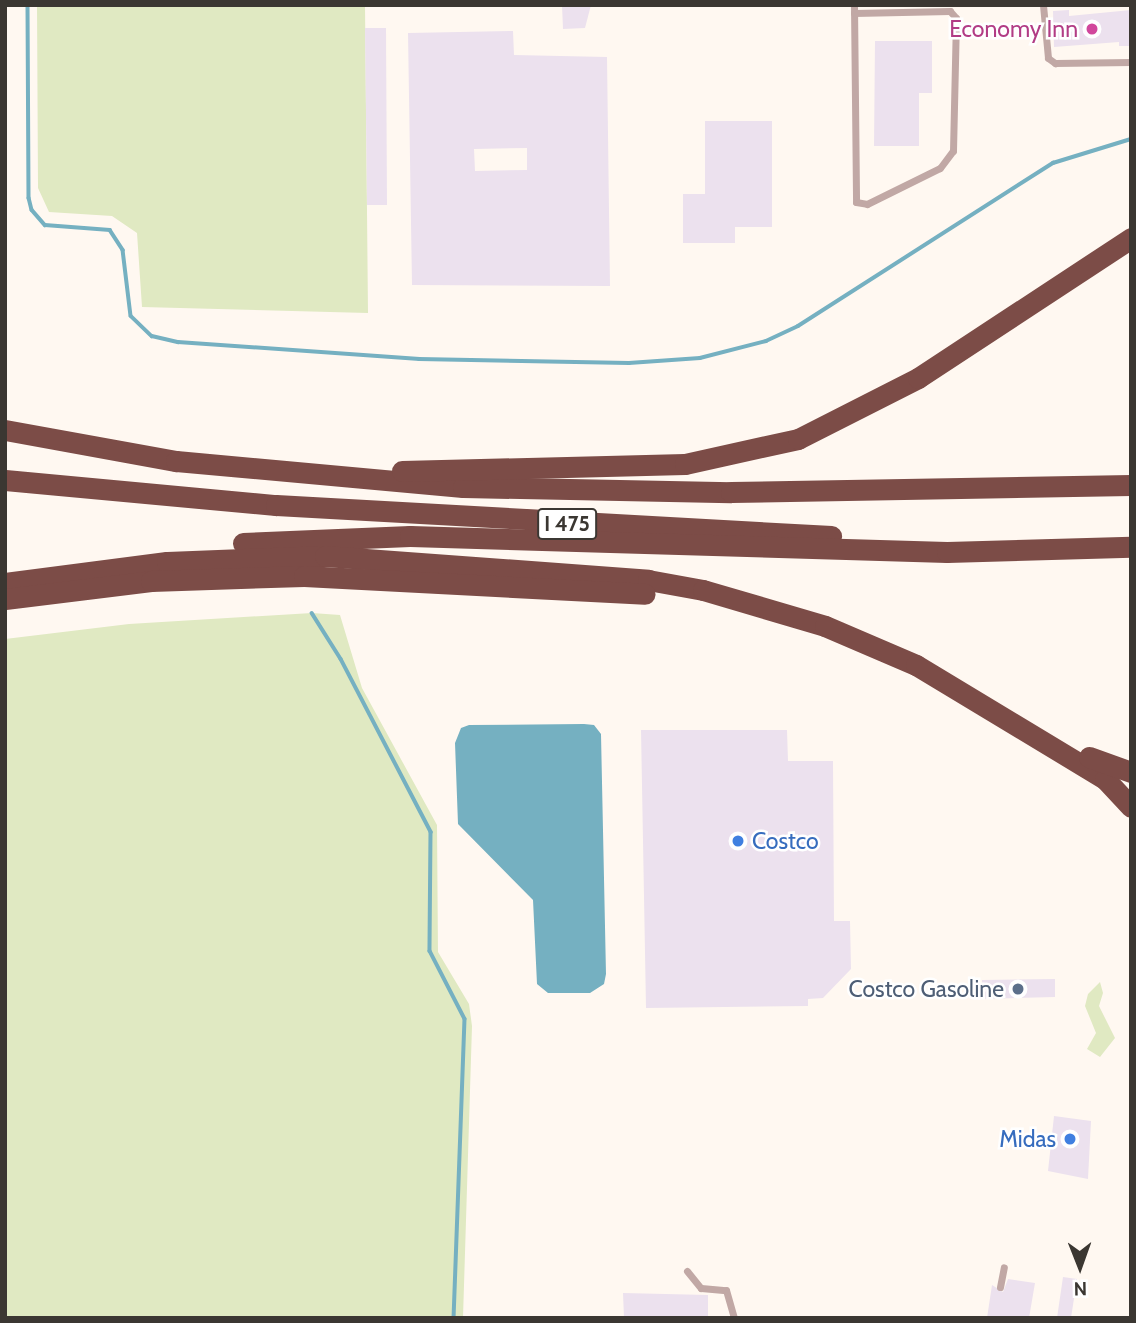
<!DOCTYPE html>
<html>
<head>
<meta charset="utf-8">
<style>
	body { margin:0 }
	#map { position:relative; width:1136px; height:1323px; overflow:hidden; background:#fff8f1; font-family:Cabin,sans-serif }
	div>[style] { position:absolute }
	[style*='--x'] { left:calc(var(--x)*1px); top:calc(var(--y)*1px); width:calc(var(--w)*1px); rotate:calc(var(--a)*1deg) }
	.green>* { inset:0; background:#e0e9c2 }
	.water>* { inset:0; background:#75b0c1 }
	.stream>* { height:3.5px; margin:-1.75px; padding:0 1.75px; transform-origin:1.75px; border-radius:1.75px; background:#75b0c1 }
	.building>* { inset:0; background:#ece1ee }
	.lane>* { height:7px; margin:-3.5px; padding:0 3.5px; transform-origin:3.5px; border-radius:3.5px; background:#c1a8a5 }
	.highway>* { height:21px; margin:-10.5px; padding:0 10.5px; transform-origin:10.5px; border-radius:10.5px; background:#7c4c47 }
	.dots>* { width:19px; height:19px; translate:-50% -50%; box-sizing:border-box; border:4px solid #fff; border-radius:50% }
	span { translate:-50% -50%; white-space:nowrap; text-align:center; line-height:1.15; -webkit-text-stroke:5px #fff; paint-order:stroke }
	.shield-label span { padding:2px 5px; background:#fff; border:2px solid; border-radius:5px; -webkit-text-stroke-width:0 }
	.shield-label { font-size:21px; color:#3b3732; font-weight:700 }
	.hotel-label { font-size:23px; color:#b23c85 }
	.right { translate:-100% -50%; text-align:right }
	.shop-label { font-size:23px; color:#366cbe }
	.left { translate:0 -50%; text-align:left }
	.service-label { font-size:23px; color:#4e5e75 }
	.frame { position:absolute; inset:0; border:7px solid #3b3732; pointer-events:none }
	.north { position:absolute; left:1045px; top:1232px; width:70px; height:70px; -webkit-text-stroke:5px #fff; paint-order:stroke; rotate:179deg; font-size:19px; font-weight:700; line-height:28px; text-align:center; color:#3b3732 }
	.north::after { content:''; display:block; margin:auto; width:24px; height:32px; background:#3b3732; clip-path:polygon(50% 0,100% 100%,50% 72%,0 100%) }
</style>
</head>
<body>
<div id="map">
	<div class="green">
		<div style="clip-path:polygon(37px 5px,365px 5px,368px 313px,142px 307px,137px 233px,112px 216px,49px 212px,38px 188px)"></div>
		<div style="clip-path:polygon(312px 613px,340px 615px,362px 688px,437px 825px,438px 952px,469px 1004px,472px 1026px,463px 1318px,5px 1318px,5px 639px,129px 624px)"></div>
		<div style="clip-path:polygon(1100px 982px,1103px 993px,1099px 1006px,1115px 1038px,1100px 1057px,1087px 1049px,1096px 1033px,1085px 1006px,1088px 994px)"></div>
	</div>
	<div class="water">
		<div style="clip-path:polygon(584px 724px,594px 725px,601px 734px,606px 974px,604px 984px,590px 993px,548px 993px,537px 984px,533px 900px,458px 824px,455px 743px,461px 728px,469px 725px)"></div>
	</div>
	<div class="stream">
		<div style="--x:28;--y:5;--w:193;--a:89.7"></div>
		<div style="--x:29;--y:198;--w:12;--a:76"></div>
		<div style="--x:32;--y:210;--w:20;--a:49"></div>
		<div style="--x:45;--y:225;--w:65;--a:4.4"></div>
		<div style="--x:110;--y:230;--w:24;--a:57"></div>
		<div style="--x:123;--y:250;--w:66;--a:83.1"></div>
		<div style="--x:131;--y:316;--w:29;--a:44"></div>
		<div style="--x:152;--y:336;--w:27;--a:13"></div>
		<div style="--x:178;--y:342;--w:242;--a:4"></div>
		<div style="--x:419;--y:359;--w:210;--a:1.1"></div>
		<div style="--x:629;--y:363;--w:71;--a:-4"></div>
		<div style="--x:700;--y:358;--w:68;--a:-14.4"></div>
		<div style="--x:766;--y:341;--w:35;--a:-25"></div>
		<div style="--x:798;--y:326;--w:303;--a:-32.6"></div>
		<div style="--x:1053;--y:163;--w:82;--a:-17.1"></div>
		<div style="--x:312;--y:613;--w:54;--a:57.8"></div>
		<div style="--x:341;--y:659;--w:195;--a:62.5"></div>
		<div style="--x:431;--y:832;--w:119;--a:90.5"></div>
		<div style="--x:430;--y:951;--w:76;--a:62.8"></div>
		<div style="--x:465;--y:1019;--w:299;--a:92.1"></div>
	</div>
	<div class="building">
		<div style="clip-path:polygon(562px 5px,591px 5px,585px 28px,563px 29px)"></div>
		<div style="clip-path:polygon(1069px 10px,1069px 16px,1131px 10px,1131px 46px,1119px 46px,1119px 42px,1054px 47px,1053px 11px)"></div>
		<div style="clip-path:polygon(365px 28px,386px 28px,387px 205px,367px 205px)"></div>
		<div style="clip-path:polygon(evenodd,513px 31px,514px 55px,607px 57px,610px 286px,412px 285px,408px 33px,513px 31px,527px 148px,527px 170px,475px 171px,474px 149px,527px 148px)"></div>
		<div style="clip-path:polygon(875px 41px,932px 41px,932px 93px,919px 93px,919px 146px,874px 146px)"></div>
		<div style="clip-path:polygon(705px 121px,772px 121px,772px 227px,735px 227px,735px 243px,683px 243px,683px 194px,705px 194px)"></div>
		<div style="clip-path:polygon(641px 730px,787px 730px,788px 761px,833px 761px,834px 921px,850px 921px,851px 969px,823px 998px,808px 999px,808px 1006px,646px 1008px)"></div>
		<div style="clip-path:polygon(1055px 979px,1055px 997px,982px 999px,982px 980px)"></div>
		<div style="clip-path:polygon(1054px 1116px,1091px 1121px,1088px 1179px,1048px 1171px)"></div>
		<div style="clip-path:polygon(1063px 1277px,1077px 1279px,1071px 1318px,1057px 1318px)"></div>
		<div style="clip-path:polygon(1008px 1279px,1035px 1283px,1029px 1318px,987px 1318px,992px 1285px,1003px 1292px)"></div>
		<div style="clip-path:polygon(623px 1293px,708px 1295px,708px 1318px,624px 1318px)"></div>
	</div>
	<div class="lane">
		<div style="--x:854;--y:5;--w:197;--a:89.4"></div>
		<div style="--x:856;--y:202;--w:11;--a:10"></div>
		<div style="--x:867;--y:204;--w:81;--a:-26.3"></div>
		<div style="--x:940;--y:168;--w:21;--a:-53"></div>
		<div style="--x:953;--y:151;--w:133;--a:-88.7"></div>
		<div style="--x:956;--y:18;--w:9;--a:-131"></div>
		<div style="--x:950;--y:11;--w:96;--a:178.8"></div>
		<div style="--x:1043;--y:5;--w:53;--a:84.6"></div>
		<div style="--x:1048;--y:58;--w:9;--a:36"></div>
		<div style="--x:1055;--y:63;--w:76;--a:-0.8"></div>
		<div style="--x:687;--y:1271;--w:22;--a:51"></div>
		<div style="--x:701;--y:1288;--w:25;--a:5"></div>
		<div style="--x:726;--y:1290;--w:29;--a:74"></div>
		<div style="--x:1000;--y:1287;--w:20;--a:-79"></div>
	</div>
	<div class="highway">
		<div style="--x:5;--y:430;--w:174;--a:10.3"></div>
		<div style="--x:176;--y:461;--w:288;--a:5.2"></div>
		<div style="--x:463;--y:487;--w:268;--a:1.1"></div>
		<div style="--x:731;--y:492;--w:400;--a:-1"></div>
		<div style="--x:402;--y:471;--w:283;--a:-1.4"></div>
		<div style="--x:685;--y:464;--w:116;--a:-12.5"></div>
		<div style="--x:798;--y:439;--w:135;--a:-26.9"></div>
		<div style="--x:918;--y:378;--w:255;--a:-33.3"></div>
		<div style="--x:5;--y:480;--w:272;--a:5.3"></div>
		<div style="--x:276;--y:505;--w:556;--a:3.2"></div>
		<div style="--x:243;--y:543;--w:167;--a:-2.4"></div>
		<div style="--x:410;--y:536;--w:537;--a:1.71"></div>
		<div style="--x:947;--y:552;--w:184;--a:-1.6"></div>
		<div style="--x:5;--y:583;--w:163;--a:-7.4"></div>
		<div style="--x:167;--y:562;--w:158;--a:-2.2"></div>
		<div style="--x:325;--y:556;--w:324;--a:4.2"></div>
		<div style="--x:648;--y:580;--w:56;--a:10.3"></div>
		<div style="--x:703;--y:590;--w:127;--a:16.4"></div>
		<div style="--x:825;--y:626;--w:99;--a:23.2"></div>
		<div style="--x:916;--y:665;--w:221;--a:31.1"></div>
		<div style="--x:1105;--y:779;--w:38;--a:47"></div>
		<div style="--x:5;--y:599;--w:147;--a:-7"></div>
		<div style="--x:151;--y:581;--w:153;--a:-1.9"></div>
		<div style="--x:304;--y:576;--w:341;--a:3"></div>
		<div style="--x:1089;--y:757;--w:45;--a:19.7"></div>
	</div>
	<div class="dots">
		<div style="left:1092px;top:29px;background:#d1479c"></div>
		<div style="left:738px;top:841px;background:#3f7fe0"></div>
		<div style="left:1018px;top:989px;background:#5c6f8a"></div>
		<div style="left:1070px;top:1139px;background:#3f7fe0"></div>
	</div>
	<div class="shield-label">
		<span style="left:567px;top:524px">I 475</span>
	</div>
	<div class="hotel-label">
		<span class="right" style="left:1078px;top:29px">Economy Inn</span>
	</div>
	<div class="shop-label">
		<span class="left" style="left:752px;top:841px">Costco</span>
		<span class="right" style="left:1056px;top:1139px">Midas</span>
	</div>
	<div class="service-label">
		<span class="right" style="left:1004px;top:989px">Costco Gasoline</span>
	</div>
	<div class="frame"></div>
	<div class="north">N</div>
</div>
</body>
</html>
